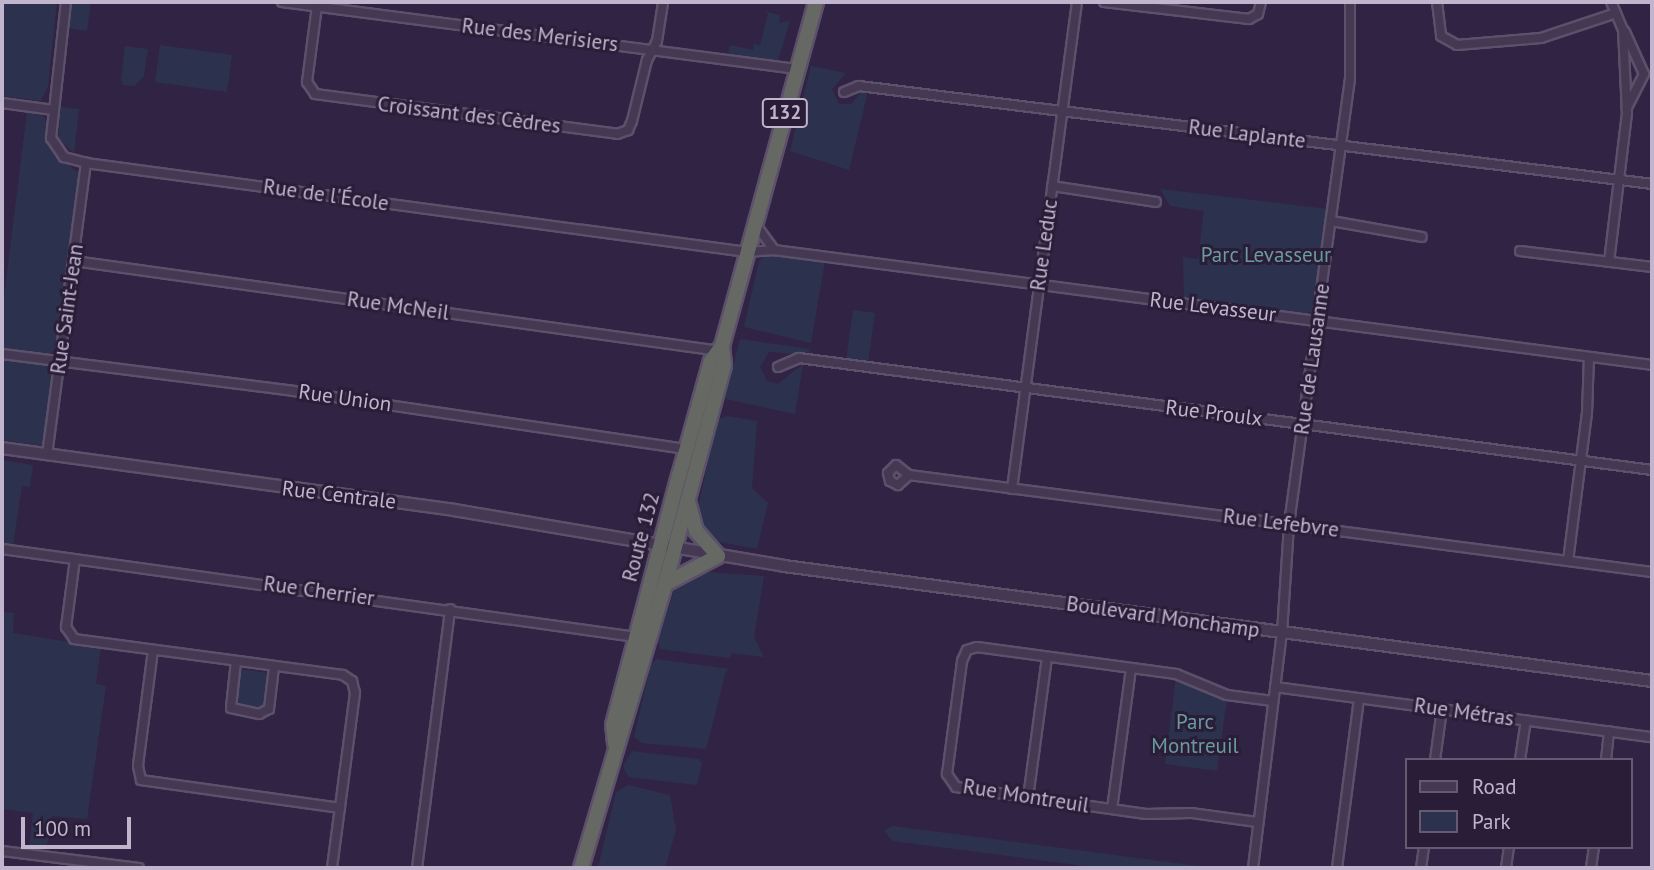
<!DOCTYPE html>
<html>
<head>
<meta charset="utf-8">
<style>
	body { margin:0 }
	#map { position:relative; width:1654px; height:870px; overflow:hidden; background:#312343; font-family:"PT Sans",sans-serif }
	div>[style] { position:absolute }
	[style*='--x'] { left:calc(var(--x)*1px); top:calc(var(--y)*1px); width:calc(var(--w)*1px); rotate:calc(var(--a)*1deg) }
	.green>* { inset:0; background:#2c324d }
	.roads { filter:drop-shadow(2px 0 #5c506a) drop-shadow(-2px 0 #5c506a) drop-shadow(0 2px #5c506a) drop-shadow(0 -2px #5c506a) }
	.minor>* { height:8px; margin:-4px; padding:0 4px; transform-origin:4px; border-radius:4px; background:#443853 }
	.tertiary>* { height:10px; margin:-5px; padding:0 5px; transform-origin:5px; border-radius:5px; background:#443853 }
	.trunk>* { height:14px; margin:-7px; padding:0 7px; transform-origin:7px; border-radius:7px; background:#666864 }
	span { translate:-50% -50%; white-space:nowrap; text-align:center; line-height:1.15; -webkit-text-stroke:6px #291d38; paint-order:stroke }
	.shield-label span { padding:2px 5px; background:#291d38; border:2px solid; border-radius:5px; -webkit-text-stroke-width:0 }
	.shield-label { font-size:19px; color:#c0b5cd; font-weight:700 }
	.street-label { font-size:21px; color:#c0b5cd }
	.park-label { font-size:21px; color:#6a9ba0 }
	.frame { position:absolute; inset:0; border:4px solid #c0b5cd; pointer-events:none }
	.legend { position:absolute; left:1405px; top:758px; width:228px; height:91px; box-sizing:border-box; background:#291d38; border:2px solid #655a74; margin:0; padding:9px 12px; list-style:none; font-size:21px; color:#c0b5cd }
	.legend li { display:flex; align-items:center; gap:14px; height:35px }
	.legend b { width:35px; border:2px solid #655a74 }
	.scale { position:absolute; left:21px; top:817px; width:110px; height:32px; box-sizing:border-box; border:4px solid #c0b5cd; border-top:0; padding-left:9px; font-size:21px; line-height:24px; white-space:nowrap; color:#c0b5cd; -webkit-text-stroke:5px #291d38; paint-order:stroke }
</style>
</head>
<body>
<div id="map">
	<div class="green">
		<div style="clip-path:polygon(2px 2px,57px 2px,48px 86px,41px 101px,2px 96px)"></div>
		<div style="clip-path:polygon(71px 2px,91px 2px,87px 31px,68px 28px)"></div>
		<div style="clip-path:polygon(764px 11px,780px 15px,779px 23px,790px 21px,778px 61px,728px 54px,730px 45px,753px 50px,754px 44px,760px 45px,768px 14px)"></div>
		<div style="clip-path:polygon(160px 45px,232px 55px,227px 92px,155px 82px)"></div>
		<div style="clip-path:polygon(125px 46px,148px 49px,144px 76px,135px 86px,123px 85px,121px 79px)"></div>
		<div style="clip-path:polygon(811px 66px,846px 73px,832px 89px,839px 104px,851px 104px,862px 91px,868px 91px,849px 170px,790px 151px)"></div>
		<div style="clip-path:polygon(61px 107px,79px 109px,74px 153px,58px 138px)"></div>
		<div style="clip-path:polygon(27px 112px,45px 117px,51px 150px,81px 175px,58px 345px,48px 357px,2px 348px,3px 305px)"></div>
		<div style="clip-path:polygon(1160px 189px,1328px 209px,1313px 311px,1305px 314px,1184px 299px,1183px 257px,1198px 259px,1204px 211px,1170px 206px)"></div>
		<div style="clip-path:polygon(765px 255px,825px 261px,811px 343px,744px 327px,759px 261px)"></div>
		<div style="clip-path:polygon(853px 310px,875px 313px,868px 363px,846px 360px)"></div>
		<div style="clip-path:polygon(740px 339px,810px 349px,809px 355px,769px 352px,760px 367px,767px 381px,778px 384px,803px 364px,795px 414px,725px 399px)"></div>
		<div style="clip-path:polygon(2px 358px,47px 365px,54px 371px,44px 446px,2px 440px)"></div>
		<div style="clip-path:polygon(727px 416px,757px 421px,752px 488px,768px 503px,757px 549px,715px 541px,696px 517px,717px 420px)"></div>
		<div style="clip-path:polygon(2px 460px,33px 465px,30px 487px,22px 486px,13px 545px,2px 544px)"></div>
		<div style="clip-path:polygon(706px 572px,764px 576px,754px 637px,764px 657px,732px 653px,729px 658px,660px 649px,658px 641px,674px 590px)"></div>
		<div style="clip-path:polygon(2px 612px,14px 613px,13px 633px,101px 647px,96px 684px,106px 686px,87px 819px,52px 816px,46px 851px,29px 849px,33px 813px,2px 809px)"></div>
		<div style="clip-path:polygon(656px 659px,730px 669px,726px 671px,706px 749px,642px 743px,634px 737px,651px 664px)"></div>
		<div style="clip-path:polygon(240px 669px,269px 673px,265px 707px,235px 705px)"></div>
		<div style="clip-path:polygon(1176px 678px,1227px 699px,1217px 771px,1165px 764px)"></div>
		<div style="clip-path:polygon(632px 751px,698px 759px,702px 763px,697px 785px,628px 777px,623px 766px)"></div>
		<div style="clip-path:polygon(628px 785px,670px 795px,676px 830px,665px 868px,598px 868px,616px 792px)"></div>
		<div style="clip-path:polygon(893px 826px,1206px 867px,1206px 868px,1100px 868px,892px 841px,884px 830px)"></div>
	</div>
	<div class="roads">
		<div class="minor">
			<div style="--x:66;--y:2;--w:137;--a:96.3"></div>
			<div style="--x:51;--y:138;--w:23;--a:56"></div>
			<div style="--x:64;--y:157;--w:23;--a:15"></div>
			<div style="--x:86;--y:163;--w:667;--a:7.67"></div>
			<div style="--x:747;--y:252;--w:27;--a:-4"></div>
			<div style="--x:774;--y:250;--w:885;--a:7.46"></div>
			<div style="--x:282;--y:2;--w:519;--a:7.41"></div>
			<div style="--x:1104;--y:2;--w:146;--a:6.7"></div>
			<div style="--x:1249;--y:19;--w:10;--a:-29"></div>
			<div style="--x:1258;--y:14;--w:12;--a:-76"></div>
			<div style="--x:1437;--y:2;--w:34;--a:83"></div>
			<div style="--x:1441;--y:36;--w:18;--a:29"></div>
			<div style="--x:1457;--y:45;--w:84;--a:-4.8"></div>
			<div style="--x:1541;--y:38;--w:79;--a:-18.4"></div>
			<div style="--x:317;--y:6;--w:77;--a:97.5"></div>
			<div style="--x:307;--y:82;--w:14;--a:56"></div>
			<div style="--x:315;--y:94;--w:305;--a:7.5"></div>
			<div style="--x:617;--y:134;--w:12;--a:-20"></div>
			<div style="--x:628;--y:130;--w:10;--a:-66"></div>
			<div style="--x:632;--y:121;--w:63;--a:-76.2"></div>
			<div style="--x:647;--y:60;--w:21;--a:-62"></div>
			<div style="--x:657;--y:41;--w:39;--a:-81"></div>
			<div style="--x:1625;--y:32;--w:46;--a:65.7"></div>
			<div style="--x:1644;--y:74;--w:38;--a:117"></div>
			<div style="--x:844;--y:92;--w:16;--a:-22"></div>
			<div style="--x:859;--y:86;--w:799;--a:7.04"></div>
			<div style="--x:2;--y:103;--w:52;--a:7.7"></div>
			<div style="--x:1052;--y:186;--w:105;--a:8.7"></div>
			<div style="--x:1331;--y:221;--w:92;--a:10"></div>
			<div style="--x:756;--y:225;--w:31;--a:54"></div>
			<div style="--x:1520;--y:251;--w:133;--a:6.9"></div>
			<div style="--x:74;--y:261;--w:652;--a:7.93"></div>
			<div style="--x:1609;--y:262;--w:149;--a:-83.1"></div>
			<div style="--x:1627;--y:114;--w:84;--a:-92.7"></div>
			<div style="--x:1623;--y:30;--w:30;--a:-113"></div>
			<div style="--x:2;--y:354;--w:293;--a:7.2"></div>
			<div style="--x:293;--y:391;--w:398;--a:8.4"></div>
			<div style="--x:778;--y:367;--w:23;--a:-23"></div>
			<div style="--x:799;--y:358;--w:860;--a:7.48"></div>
			<div style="--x:47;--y:455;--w:295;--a:-82.4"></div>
			<div style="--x:909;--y:475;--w:15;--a:138"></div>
			<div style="--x:898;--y:485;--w:9;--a:-153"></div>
			<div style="--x:890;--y:481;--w:8;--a:-104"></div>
			<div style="--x:888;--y:473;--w:11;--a:-45"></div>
			<div style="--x:896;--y:465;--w:16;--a:38"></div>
			<div style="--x:909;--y:475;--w:749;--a:7.44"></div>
			<div style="--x:1012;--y:489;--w:491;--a:-82.4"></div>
			<div style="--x:2;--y:549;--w:640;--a:7.9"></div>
			<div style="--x:75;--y:559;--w:69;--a:97.5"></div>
			<div style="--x:66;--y:627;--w:14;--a:56"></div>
			<div style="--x:74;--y:639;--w:271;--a:7.6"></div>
			<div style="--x:343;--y:675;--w:11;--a:34"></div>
			<div style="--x:352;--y:681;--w:12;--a:76"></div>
			<div style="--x:355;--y:693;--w:177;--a:97.5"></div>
			<div style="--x:1568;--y:561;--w:149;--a:-82.7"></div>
			<div style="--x:1587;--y:413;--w:56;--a:-88"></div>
			<div style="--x:153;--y:650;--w:117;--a:97.4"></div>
			<div style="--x:138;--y:766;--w:14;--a:78"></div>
			<div style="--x:141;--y:780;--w:201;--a:8"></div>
			<div style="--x:236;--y:661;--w:47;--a:96.1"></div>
			<div style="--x:231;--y:708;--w:29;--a:12"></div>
			<div style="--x:259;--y:714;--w:11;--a:-27"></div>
			<div style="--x:269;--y:709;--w:42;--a:-83.2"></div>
			<div style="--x:1275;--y:687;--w:380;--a:7.6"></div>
			<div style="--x:1435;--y:760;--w:51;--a:-82.2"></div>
			<div style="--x:1520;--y:760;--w:40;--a:-81.5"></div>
			<div style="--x:1606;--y:760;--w:29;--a:-84"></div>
			<div style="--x:1028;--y:798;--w:142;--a:-82.3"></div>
			<div style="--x:1112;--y:809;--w:142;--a:-82.3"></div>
			<div style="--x:1257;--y:822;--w:67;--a:-172.2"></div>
			<div style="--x:1191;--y:813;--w:45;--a:178.7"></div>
			<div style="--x:1146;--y:814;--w:192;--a:-171.9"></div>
			<div style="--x:956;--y:787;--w:16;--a:-125"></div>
			<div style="--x:947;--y:774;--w:114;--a:-82.4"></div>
			<div style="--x:962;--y:661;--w:12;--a:-66"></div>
			<div style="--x:967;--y:650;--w:10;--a:-17"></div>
			<div style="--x:977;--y:647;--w:201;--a:7.7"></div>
			<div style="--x:1176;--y:674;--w:55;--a:22.4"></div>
			<div style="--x:1227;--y:695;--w:46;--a:7.4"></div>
			<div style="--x:2;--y:851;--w:138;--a:7.1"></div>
			<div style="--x:417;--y:868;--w:261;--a:-82.7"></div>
			<div style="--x:1253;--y:868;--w:237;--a:-83"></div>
			<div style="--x:1282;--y:633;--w:109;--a:-86.3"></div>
			<div style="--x:1289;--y:524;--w:449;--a:-82.2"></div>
			<div style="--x:1350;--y:79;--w:77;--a:-90"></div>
			<div style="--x:1337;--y:868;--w:171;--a:-82.6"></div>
			<div style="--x:1421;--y:868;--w:21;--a:-82"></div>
			<div style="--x:1506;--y:868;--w:21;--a:-82"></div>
			<div style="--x:1591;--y:868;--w:21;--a:-82"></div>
		</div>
		<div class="tertiary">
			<div style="--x:2;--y:448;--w:456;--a:7.8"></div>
			<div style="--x:454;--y:510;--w:335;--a:9.6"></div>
			<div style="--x:784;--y:566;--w:876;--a:7.55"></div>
		</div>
		<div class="trunk">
			<div style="--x:665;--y:584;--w:60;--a:-27.8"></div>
			<div style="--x:718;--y:556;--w:33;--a:-131"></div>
			<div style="--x:696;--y:531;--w:30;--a:-105"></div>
			<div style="--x:615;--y:743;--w:18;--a:-96"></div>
			<div style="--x:613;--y:725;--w:258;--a:-75.2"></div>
			<div style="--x:679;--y:476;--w:119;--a:-74.5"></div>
			<div style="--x:711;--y:361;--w:19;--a:-54"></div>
			<div style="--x:722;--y:346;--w:357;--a:-74.7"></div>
			<div style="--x:581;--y:868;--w:296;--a:-73.5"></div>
			<div style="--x:665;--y:584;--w:227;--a:-74.9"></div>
			<div style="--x:724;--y:365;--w:19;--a:-96"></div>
		</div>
	</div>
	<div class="shield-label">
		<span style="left:785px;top:113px">132</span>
	</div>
	<div class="street-label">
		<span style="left:540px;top:35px;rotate:7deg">Rue des Merisiers</span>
		<span style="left:469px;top:115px;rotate:7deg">Croissant des Cèdres</span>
		<span style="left:1247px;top:134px;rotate:7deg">Rue Laplante</span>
		<span style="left:326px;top:195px;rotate:8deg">Rue de l'École</span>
		<span style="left:1044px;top:245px;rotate:-82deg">Rue Leduc</span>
		<span style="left:398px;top:306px;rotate:8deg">Rue McNeil</span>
		<span style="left:1213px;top:307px;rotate:7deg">Rue Levasseur</span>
		<span style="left:67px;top:309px;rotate:-82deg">Rue Saint-Jean</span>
		<span style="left:1312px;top:359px;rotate:-82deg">Rue de Lausanne</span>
		<span style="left:345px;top:398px;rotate:8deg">Rue Union</span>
		<span style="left:1214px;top:413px;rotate:7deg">Rue Proulx</span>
		<span style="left:339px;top:495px;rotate:7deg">Rue Centrale</span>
		<span style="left:1281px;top:523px;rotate:7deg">Rue Lefebvre</span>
		<span style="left:641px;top:537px;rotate:-75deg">Route 132</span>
		<span style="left:319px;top:591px;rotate:8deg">Rue Cherrier</span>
		<span style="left:1163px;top:617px;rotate:8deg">Boulevard Monchamp</span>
		<span style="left:1464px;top:712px;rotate:8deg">Rue Métras</span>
		<span style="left:1026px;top:796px;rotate:9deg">Rue Montreuil</span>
	</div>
	<div class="park-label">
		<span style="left:1266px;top:255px">Parc Levasseur</span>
		<span style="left:1195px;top:734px">Parc<br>Montreuil</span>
	</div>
	<div class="frame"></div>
	<ul class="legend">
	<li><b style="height:9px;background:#443853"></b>Road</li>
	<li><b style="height:19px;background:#2c324d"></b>Park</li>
	</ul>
	<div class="scale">100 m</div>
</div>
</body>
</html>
